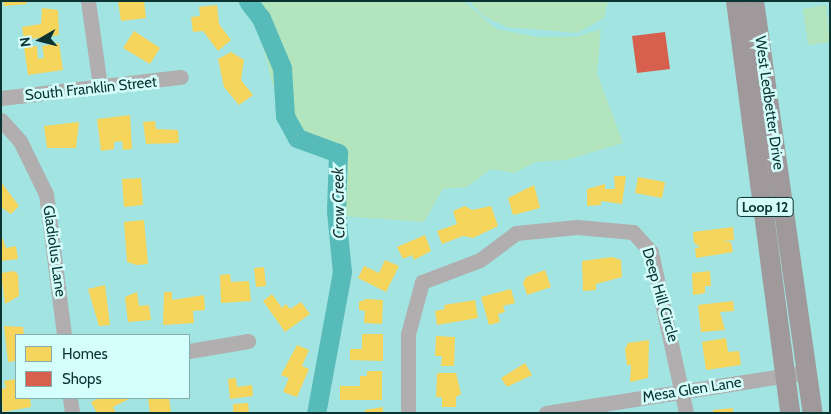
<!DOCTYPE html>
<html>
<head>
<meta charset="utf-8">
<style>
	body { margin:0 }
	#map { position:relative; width:831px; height:414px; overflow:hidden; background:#a2e4e2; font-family:Cabin,sans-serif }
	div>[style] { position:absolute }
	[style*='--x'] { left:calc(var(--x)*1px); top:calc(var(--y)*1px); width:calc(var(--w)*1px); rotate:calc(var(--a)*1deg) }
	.green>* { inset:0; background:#b2e5be }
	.homes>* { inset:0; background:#f6d55c }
	.shops>* { inset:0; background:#d6604d }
	.river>* { height:19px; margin:-9.5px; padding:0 9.5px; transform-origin:9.5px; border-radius:9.5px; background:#56bbb9 }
	.minor>* { height:15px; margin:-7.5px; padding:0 7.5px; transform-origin:7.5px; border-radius:7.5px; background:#b0aeae }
	.major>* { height:20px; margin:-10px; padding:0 10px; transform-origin:10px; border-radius:10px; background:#9f999b }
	span { translate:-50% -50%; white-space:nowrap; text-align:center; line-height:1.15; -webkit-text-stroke:5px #d4fffd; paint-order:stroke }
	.shield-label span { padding:1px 4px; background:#d4fffd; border:1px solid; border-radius:4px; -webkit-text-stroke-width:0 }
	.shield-label { font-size:14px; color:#0a3332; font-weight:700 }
	.street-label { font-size:15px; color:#0a3332 }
	.water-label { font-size:16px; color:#152f2e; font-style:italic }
	.frame { position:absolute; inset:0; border:2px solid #0a3332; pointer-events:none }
	.legend { position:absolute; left:15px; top:334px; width:175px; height:65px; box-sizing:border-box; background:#d4fffd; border:1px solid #83adac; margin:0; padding:6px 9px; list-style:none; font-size:15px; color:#0a3332 }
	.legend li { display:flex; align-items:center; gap:10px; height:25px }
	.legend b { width:25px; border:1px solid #83adac }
	.north { position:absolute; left:15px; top:15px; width:50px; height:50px; -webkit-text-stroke:4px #d4fffd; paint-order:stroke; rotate:262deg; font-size:14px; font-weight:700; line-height:20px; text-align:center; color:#0a3332 }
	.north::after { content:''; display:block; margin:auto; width:18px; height:22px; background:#0a3332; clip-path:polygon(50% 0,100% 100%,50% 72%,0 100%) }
</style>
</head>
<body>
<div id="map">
	<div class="green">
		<div style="clip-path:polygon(245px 1px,464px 1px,496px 29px,537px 37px,576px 37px,601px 29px,597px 73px,623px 143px,566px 160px,536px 162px,514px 173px,491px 169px,467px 187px,443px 189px,424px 222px,342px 216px,335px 153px,287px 139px,254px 13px)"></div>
		<div style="clip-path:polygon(469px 1px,608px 1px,604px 18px,577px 33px,507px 27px,483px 16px)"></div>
		<div style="clip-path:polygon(826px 5px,830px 42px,808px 45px,803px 9px)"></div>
	</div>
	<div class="homes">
		<div style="clip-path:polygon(3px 1px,26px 1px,27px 4px,4px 6px)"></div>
		<div style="clip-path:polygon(118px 1px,144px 1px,146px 18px,121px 21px)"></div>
		<div style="clip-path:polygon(217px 5px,219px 24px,231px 40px,218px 51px,203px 31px,193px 32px,191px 17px,200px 16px,199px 7px)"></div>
		<div style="clip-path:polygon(42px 8px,58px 10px,59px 35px,24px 40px,22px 27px,41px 24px)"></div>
		<div style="clip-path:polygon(134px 31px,160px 48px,150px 64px,123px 48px)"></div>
		<div style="clip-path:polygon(59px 43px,63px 70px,28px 75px,24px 47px,37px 46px,38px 59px,44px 58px,42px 46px)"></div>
		<div style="clip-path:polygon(231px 52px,244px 60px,241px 80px,253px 95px,239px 105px,224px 87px,218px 59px)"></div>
		<div style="clip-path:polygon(130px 115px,132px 149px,123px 150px,122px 141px,114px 142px,114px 149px,101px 151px,97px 119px)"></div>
		<div style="clip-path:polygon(155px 121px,156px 129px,178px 130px,179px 143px,146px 144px,143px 122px)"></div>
		<div style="clip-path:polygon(79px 122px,76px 148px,47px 148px,44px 126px)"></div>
		<div style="clip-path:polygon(614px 176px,626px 176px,622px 204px,601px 201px,601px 205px,587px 206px,587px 189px,605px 184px,605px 189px,615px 189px)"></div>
		<div style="clip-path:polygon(638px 177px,665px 182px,662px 198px,635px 193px)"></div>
		<div style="clip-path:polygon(141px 178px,143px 205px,124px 207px,122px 179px)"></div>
		<div style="clip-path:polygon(1px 182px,19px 206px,11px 214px,1px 207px)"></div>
		<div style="clip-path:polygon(534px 185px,540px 208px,513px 215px,508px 198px)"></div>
		<div style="clip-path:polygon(465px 206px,472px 210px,491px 206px,498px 226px,473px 238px,463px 236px,442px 244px,437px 231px,457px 224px,453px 211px)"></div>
		<div style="clip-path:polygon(144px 220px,148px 264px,137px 265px,127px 262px,124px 222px)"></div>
		<div style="clip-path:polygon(733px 227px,734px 240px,723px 241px,731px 242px,733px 252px,696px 258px,695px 248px,700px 247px,694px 243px,693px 232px)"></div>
		<div style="clip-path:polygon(1px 234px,6px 248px,16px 246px,18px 259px,1px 261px)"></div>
		<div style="clip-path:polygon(425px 235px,431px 251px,414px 260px,412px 255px,403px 259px,397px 247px)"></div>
		<div style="clip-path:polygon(612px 257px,621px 260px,622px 277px,596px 284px,596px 290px,583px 291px,582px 261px)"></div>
		<div style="clip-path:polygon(385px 260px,399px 266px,386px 292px,358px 278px,364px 266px,379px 273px)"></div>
		<div style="clip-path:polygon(264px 267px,266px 286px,256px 287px,254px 268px)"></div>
		<div style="clip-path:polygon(545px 270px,551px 287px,527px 295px,523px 283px,526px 277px)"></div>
		<div style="clip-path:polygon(14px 271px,18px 274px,19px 296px,5px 304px,1px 273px)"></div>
		<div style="clip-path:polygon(710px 271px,711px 286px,705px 286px,705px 293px,693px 295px,692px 273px)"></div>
		<div style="clip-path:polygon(230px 274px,231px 282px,249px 281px,251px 301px,221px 303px,220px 275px)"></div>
		<div style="clip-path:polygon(105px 285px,110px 325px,99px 326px,88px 289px)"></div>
		<div style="clip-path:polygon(511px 289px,515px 303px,503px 306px,505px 312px,498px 314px,500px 322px,489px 325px,481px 297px)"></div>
		<div style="clip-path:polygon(137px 292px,139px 306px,149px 305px,151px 320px,128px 322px,125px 297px)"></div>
		<div style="clip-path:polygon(164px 292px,172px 292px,172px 300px,204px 295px,205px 310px,193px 311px,194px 323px,163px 325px)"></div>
		<div style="clip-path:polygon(272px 294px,282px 308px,286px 304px,290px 309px,301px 302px,310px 314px,285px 332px,263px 301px)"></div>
		<div style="clip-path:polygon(366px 299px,383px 300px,382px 324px,364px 323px,365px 311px,359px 310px,359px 302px)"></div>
		<div style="clip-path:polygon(475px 300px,478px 318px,437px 325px,435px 311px,445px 309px,444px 305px)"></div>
		<div style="clip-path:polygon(733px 301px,734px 311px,720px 312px,725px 330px,701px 332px,698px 305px)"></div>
		<div style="clip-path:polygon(4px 326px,23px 327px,24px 335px,16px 335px,16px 361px,8px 362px)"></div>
		<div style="clip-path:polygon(362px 334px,383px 334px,383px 361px,350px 360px,350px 349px,362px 349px)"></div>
		<div style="clip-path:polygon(436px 336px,455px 337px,454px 366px,441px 366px,442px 356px,435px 356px)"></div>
		<div style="clip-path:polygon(726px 338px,728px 352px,739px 351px,741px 365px,706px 370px,702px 342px)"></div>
		<div style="clip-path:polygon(649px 340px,648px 378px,630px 382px,631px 365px,627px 365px,625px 349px,628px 343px)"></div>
		<div style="clip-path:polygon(297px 345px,309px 350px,302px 366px,309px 369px,297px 397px,283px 392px,289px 378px,281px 375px)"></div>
		<div style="clip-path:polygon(525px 363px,532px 375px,507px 387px,501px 378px)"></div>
		<div style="clip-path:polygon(367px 371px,382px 371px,382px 400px,340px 400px,340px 386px,360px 386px,360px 376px,367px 376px)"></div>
		<div style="clip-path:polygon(437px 373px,456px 373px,461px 394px,456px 397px,456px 407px,442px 407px,442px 397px,436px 397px)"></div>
		<div style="clip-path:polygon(236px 378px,237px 387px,252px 385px,253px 396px,230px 399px,228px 379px)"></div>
		<div style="clip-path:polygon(16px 379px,16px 398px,30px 398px,31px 407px,3px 412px,1px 389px,6px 388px,4px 381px)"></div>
		<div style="clip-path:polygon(99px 398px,131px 398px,113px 407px,116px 413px,97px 413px,91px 402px)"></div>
		<div style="clip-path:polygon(148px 398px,169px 398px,171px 413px,150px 413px)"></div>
		<div style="clip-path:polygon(248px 403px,249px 413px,233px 413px,233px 404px)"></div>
		<div style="clip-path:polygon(383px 407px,383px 413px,365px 413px,365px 410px)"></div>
		<div style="clip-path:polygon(733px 408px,733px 413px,713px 413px,713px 410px)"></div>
	</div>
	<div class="shops">
		<div style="clip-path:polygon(665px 32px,670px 69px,637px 73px,632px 36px)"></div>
	</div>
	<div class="river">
		<div style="--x:248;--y:1;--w:21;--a:53"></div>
		<div style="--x:261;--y:18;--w:54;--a:67.2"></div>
		<div style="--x:282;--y:68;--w:48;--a:86.4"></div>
		<div style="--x:285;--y:116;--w:25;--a:61"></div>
		<div style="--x:297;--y:138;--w:44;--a:20.1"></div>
		<div style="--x:338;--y:153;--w:58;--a:92"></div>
		<div style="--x:336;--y:211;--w:61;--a:84.4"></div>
		<div style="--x:342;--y:272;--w:143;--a:100.4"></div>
	</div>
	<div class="minor">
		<div style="--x:88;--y:1;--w:86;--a:82"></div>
		<div style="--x:1;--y:98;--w:181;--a:-6.7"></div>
		<div style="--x:1;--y:120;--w:28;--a:48"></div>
		<div style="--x:20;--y:141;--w:59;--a:63.9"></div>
		<div style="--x:46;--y:194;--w:142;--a:82.7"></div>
		<div style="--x:189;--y:351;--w:60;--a:-9.6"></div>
		<div style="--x:70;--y:398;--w:15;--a:82"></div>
		<div style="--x:408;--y:413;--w:79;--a:-90"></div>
		<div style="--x:408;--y:334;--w:54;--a:-74.9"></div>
		<div style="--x:422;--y:282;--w:62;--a:-20.8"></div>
		<div style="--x:480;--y:260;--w:45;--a:-36.9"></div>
		<div style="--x:516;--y:233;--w:61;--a:-5.6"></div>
		<div style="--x:577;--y:227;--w:56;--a:5.1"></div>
		<div style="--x:633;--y:232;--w:27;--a:48"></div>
		<div style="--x:651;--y:252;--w:165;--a:77.7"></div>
		<div style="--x:546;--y:413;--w:265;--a:-8.9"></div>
	</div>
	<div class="major">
		<div style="--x:736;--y:1;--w:416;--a:82.5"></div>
		<div style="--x:754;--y:1;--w:416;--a:81.9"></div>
	</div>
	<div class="shield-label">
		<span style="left:765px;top:207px">Loop 12</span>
	</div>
	<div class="street-label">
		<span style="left:91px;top:89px;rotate:-6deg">South Franklin Street</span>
		<span style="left:769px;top:103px;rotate:82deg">West Ledbetter Drive</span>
		<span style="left:54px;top:251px;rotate:82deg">Gladiolus Lane</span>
		<span style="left:660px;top:295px;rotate:74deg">Deep Hill Circle</span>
		<span style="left:692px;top:390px;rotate:-9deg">Mesa Glen Lane</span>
	</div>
	<div class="water-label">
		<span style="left:339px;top:203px;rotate:-91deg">Crow Creek</span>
	</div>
	<div class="frame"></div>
	<ul class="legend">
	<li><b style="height:14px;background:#f6d55c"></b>Homes</li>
	<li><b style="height:14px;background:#d6604d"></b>Shops</li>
	</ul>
	<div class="north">N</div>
</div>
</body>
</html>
